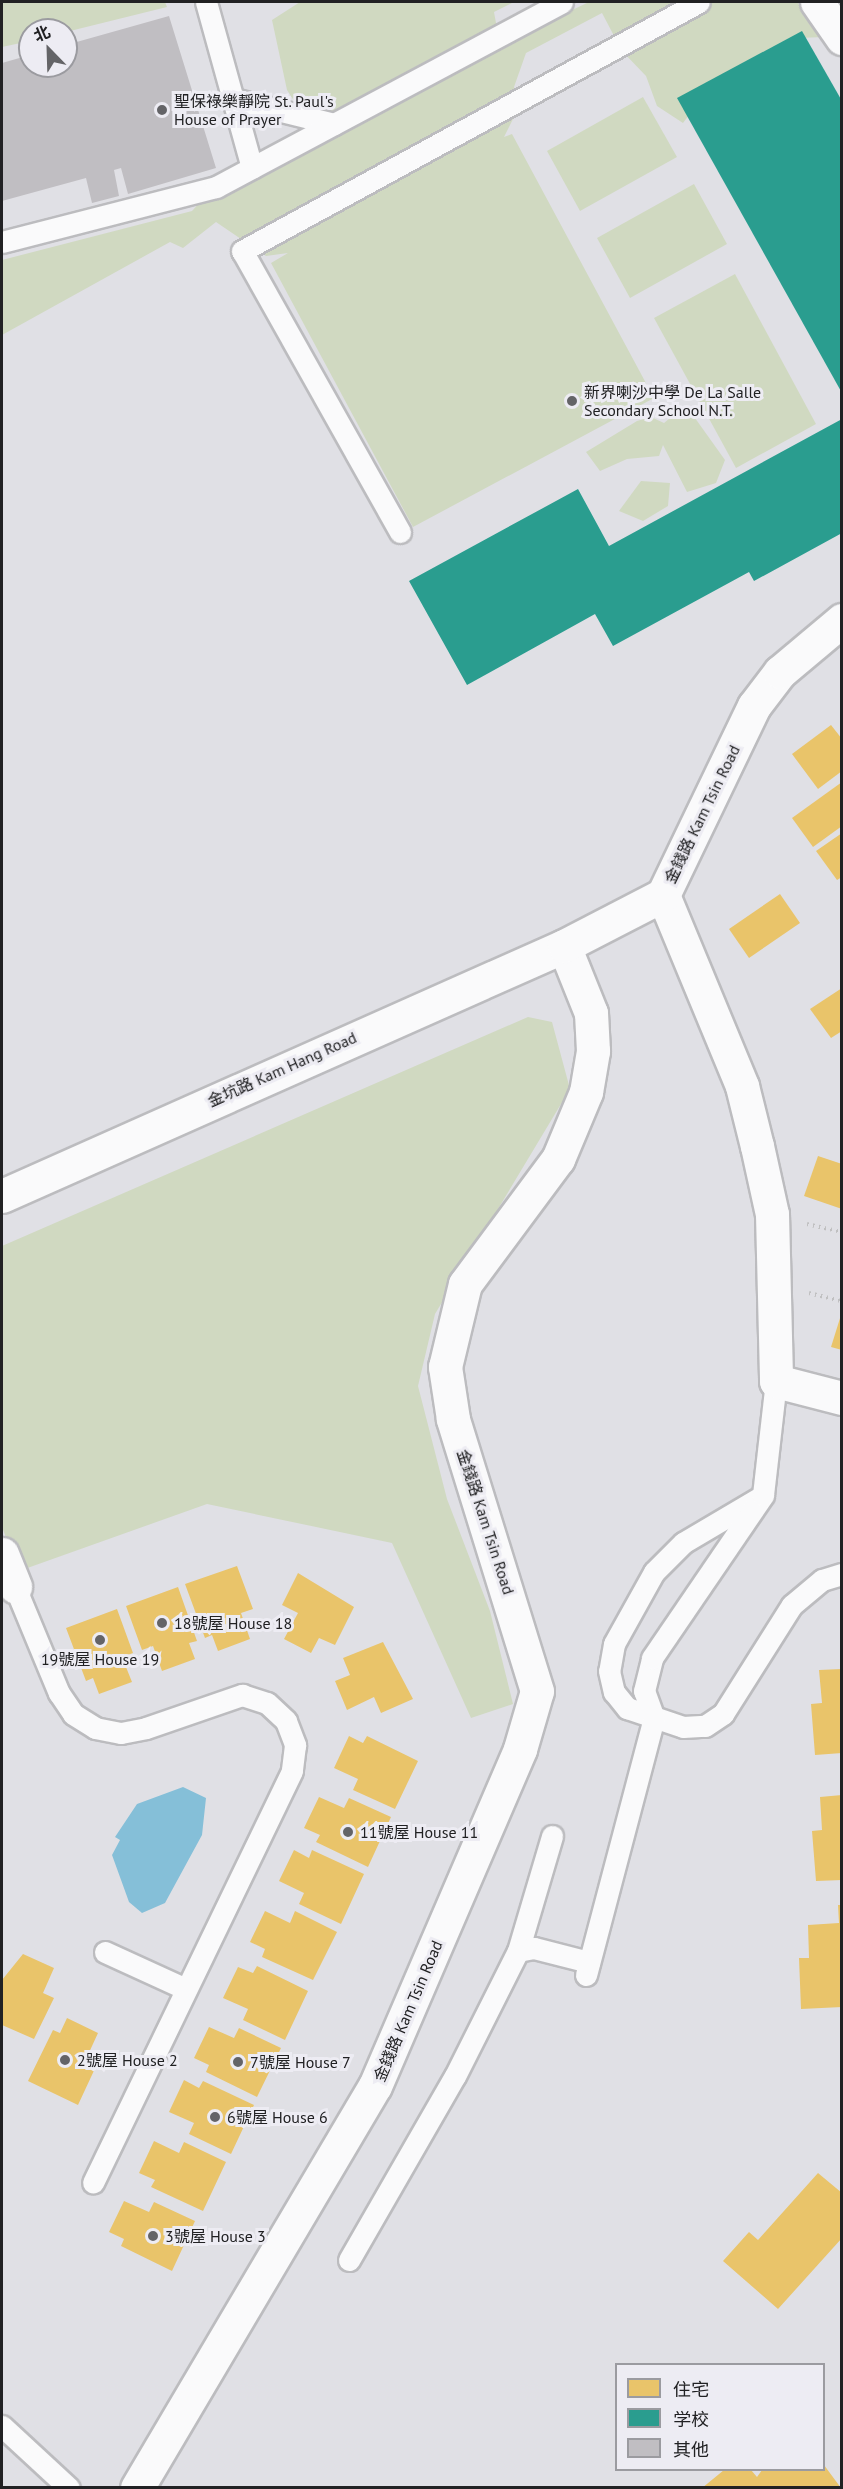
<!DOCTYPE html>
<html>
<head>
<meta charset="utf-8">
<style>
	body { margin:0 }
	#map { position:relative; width:843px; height:2489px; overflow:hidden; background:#e0e0e5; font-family:"PT Sans","Noto Sans SC",sans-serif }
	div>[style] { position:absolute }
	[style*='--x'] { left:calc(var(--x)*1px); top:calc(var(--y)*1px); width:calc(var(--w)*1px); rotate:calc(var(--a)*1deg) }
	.green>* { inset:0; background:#d0d9c1 }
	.water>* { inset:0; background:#85bfd8 }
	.homes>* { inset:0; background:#e9c46a }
	.schools>* { inset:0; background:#2a9d8f }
	.building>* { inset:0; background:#c0bec2 }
	.path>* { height:4px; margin-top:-2px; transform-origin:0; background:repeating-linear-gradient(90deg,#c0c0c1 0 1.5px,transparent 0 6px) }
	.roads { filter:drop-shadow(2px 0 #bcbcbf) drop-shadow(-2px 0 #bcbcbf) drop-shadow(0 2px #bcbcbf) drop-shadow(0 -2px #bcbcbf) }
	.lane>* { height:21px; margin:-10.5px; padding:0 10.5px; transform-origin:10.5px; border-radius:10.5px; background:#fafafb }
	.street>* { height:33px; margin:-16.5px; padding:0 16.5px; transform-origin:16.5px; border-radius:16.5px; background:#fafafb }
	.secondary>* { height:33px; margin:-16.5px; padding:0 16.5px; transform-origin:16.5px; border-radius:16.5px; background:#fafafb }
	.dots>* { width:16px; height:16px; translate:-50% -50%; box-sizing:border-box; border:3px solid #edecf3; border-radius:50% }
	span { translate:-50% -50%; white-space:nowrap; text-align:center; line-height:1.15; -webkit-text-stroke:6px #edecf3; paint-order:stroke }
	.poi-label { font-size:16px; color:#212123 }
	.left { translate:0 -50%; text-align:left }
	.street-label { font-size:16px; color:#212123 }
	.frame { position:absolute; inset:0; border:3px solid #212123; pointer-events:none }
	.legend { position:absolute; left:615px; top:2363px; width:210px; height:108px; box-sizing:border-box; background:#edecf3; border:2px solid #9b9ba0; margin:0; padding:8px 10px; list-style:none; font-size:18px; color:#212123 }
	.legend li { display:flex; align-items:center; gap:12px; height:30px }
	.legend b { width:30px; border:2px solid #9b9ba0 }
	.north { position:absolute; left:18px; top:18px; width:60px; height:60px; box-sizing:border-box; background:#edecf3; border:2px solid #9b9ba0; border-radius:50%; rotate:337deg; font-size:16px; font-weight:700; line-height:24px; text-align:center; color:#212123 }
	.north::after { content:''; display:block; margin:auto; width:21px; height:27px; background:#646467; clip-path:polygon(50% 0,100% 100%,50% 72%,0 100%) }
</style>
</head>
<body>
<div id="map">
	<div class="green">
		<div style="clip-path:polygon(2px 2px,165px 2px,167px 7px,66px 32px,30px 30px,30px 41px,2px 47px)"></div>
		<div style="clip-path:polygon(300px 2px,514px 2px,494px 12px,496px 23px,526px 32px,589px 2px,797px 2px,824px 37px,799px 38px,702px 98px,683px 123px,657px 106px,646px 76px,622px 51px,602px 13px,526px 53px,514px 87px,517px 111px,504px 137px,512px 134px,654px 398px,413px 527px,271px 263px,288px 253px,266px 256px,216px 222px,183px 248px,170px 242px,2px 335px,2px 260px,192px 211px,233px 166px,305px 132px,327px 113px,333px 101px,314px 108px,296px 104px,287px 90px,272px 20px)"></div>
		<div style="clip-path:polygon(643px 97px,677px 157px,580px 211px,547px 151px)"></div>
		<div style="clip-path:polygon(694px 184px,727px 244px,630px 298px,597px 238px)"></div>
		<div style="clip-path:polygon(735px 274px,816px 424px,736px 468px,654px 318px)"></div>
		<div style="clip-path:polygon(681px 409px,695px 418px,725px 460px,716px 483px,687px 492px,663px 445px,659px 456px,627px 459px,600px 471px,586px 452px,637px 421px,651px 417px,664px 423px)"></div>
		<div style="clip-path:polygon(641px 481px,670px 483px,668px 506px,643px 521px,619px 511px)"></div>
		<div style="clip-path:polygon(528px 1017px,552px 1022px,570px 1089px,435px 1314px,418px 1386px,447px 1499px,490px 1611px,513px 1704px,471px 1718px,392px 1543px,207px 1504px,19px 1571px,2px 1527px,2px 1246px)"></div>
	</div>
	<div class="water">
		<div style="clip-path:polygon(183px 1787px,206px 1798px,202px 1835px,165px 1903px,142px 1913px,129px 1902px,112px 1855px,120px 1840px,115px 1837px,137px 1804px)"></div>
	</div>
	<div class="homes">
		<div style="clip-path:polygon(831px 725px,842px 739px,842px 771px,818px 789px,792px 754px)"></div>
		<div style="clip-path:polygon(842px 782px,842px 826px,813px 847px,792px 818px)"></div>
		<div style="clip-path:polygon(842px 833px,842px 877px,837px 880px,816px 851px)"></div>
		<div style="clip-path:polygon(780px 894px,800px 923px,749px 958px,729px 929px)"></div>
		<div style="clip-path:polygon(842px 988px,842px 1031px,831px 1038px,810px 1009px)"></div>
		<div style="clip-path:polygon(818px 1156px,842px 1164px,842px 1209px,804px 1196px)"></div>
		<div style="clip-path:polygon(841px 1315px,842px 1315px,842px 1350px,831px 1347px)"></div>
		<div style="clip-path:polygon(237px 1566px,253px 1609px,241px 1613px,250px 1639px,218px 1651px,212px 1635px,205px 1638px,185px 1584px)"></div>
		<div style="clip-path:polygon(298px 1573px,354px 1607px,335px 1645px,319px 1638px,311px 1653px,284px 1639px,298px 1613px,282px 1605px)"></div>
		<div style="clip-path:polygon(178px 1587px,197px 1641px,189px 1643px,195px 1659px,162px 1671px,153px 1646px,142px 1650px,126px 1606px)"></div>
		<div style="clip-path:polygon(117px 1609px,133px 1653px,122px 1657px,132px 1682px,99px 1694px,93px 1678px,86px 1681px,66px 1628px)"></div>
		<div style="clip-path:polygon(383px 1642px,413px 1699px,381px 1713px,374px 1697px,347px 1710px,335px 1681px,350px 1675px,343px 1658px)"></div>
		<div style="clip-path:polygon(842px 1669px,842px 1753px,815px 1755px,811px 1704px,822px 1703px,819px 1670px)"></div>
		<div style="clip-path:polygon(349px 1736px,363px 1743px,367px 1736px,418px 1761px,395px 1809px,353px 1790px,358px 1779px,334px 1768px)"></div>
		<div style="clip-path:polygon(842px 1795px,842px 1880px,816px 1881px,812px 1831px,822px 1830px,820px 1797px)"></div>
		<div style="clip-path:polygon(319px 1797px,344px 1808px,349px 1798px,391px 1817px,368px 1867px,316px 1842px,320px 1835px,304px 1828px)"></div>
		<div style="clip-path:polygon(294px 1850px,309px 1858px,312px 1850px,364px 1874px,341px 1924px,299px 1904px,304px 1893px,279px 1881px)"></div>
		<div style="clip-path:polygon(838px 1905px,842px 1905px,842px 2007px,801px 2009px,799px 1958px,809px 1958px,808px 1925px,839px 1923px)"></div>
		<div style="clip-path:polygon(265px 1911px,290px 1923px,295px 1911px,337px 1932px,313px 1980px,262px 1957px,265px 1949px,250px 1942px)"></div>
		<div style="clip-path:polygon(23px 1954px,54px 1968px,43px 1993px,54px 1998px,34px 2039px,2px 2025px,2px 1980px)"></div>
		<div style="clip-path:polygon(257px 1966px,308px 1991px,285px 2040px,243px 2020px,248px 2009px,223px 1998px,238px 1967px,253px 1973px)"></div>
		<div style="clip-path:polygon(67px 2018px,98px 2033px,87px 2057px,98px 2062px,78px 2105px,28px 2081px,53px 2030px,60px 2033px)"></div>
		<div style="clip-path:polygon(209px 2027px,234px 2038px,239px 2028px,281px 2048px,257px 2097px,206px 2072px,209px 2065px,194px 2058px)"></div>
		<div style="clip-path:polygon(184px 2080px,199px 2088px,203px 2081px,254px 2105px,231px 2154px,189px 2134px,194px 2123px,169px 2112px)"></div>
		<div style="clip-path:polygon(154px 2141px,179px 2153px,184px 2142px,226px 2162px,203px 2211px,151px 2187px,155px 2180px,139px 2173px)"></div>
		<div style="clip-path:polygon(818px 2173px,842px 2193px,842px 2238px,778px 2309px,723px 2261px,749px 2232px,758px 2240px)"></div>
		<div style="clip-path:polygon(124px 2201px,149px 2212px,154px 2202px,195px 2221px,172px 2271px,121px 2246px,124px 2239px,109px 2232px)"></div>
		<div style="clip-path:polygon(824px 2465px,841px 2488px,702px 2488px,724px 2470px,751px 2470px,757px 2477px,762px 2470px,824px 2470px)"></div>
	</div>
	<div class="schools">
		<div style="clip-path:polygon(802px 31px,842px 101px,842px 393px,677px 98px)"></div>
		<div style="clip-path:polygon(842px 419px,842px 533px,754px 581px,749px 572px,613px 646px,595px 614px,467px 685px,409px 581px,578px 489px,609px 546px)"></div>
	</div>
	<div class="building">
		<div style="clip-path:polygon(169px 16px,216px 168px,128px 194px,121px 168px,114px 170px,119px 196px,92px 203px,86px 178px,2px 201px,2px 63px,30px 55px,30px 66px,66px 66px,66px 45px)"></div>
	</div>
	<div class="path">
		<div style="--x:807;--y:1224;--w:36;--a:13"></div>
		<div style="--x:809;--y:1293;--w:34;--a:14"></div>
	</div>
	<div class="roads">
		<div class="lane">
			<div style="--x:206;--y:2;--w:172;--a:74.5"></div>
			<div style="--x:233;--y:99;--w:104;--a:13.9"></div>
			<div style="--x:2;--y:242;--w:221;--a:-14.4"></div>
			<div style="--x:216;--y:187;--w:392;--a:-28.1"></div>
			<div style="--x:400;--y:532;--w:322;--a:-119.3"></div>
			<div style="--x:242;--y:251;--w:520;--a:-28.58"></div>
			<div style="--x:759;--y:1498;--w:88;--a:149.4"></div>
			<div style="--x:683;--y:1543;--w:41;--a:135"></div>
			<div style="--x:654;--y:1572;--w:82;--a:119.1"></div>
			<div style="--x:614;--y:1644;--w:27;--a:100"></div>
			<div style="--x:609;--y:1671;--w:22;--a:77"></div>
			<div style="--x:614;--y:1692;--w:21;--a:51"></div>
			<div style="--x:627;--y:1708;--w:59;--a:18.7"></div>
			<div style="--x:683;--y:1727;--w:22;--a:-3"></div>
			<div style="--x:705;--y:1726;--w:22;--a:-34"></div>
			<div style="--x:723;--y:1714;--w:129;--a:-57.7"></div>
			<div style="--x:792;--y:1605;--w:39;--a:-40"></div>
			<div style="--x:822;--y:1580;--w:21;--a:-17"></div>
			<div style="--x:15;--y:1587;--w:115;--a:67.5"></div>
			<div style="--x:59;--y:1693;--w:25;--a:56"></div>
			<div style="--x:73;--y:1714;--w:26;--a:32"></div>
			<div style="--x:95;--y:1728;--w:26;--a:11"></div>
			<div style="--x:121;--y:1733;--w:25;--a:-11"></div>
			<div style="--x:146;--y:1728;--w:102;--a:-19"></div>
			<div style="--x:242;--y:1695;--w:26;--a:18"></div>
			<div style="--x:267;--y:1703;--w:26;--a:43"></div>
			<div style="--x:286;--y:1721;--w:26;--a:69"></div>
			<div style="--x:295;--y:1745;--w:26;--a:97"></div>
			<div style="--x:292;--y:1771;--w:457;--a:115.8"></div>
			<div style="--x:518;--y:1951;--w:120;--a:-73.5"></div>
			<div style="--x:105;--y:1952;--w:89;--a:24.6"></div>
			<div style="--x:586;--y:1975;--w:266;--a:-75.2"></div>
			<div style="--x:654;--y:1718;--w:29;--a:-110"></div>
			<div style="--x:644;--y:1691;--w:34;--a:-76"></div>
			<div style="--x:652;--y:1658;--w:197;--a:-55.7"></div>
			<div style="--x:763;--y:1495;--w:115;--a:-83.5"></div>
			<div style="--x:349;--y:2260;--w:212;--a:-60.1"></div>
			<div style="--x:455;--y:2076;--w:140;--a:-63.3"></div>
			<div style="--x:518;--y:1951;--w:16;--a:-11"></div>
			<div style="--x:534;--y:1948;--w:57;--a:14.3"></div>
			<div style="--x:2;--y:2426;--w:91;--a:42.8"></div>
		</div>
		<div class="street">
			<div style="--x:663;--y:895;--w:207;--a:67.5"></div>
			<div style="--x:742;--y:1086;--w:62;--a:76"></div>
			<div style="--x:757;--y:1146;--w:70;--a:77.6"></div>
			<div style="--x:772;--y:1214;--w:167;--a:88.6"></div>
			<div style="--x:776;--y:1381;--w:68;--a:14.4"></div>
			<div style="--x:2;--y:1554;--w:35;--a:68"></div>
			<div style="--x:137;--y:2488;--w:467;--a:-59.4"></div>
			<div style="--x:375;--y:2086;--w:367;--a:-66.7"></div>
			<div style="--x:520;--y:1749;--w:60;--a:-73.7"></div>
			<div style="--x:537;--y:1691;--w:285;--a:-107.2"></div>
			<div style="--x:453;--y:1419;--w:53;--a:-98.7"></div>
			<div style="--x:445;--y:1367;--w:85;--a:-76.5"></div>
			<div style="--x:465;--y:1284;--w:156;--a:-53.4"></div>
			<div style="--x:558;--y:1159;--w:73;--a:-67.3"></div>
			<div style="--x:586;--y:1092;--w:42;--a:-80.3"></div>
			<div style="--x:593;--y:1051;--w:38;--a:-93"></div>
			<div style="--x:591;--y:1013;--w:72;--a:-111.9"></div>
		</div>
		<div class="secondary">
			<div style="--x:817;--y:2;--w:44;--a:55.2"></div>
			<div style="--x:2;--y:1196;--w:615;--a:-23.98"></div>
			<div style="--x:564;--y:946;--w:111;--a:-27.3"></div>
			<div style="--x:663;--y:895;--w:210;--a:-64.3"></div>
			<div style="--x:754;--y:706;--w:43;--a:-52.6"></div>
			<div style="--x:780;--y:672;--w:81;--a:-40"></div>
		</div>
	</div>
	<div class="dots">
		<div style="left:162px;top:110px;background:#646467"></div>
		<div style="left:572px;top:401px;background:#646467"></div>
		<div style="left:162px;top:1623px;background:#646467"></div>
		<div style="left:100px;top:1640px;background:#646467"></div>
		<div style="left:348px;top:1832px;background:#646467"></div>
		<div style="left:65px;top:2060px;background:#646467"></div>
		<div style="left:238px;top:2062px;background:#646467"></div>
		<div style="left:215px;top:2117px;background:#646467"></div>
		<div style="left:153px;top:2236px;background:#646467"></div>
	</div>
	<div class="poi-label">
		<span class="left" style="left:174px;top:110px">聖保祿樂靜院 St. Paul's<br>House of Prayer</span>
		<span class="left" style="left:584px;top:401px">新界喇沙中學 De La Salle<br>Secondary School N.T.</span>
		<span class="left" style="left:174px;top:1623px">18號屋 House 18</span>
		<span style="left:100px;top:1659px">19號屋 House 19</span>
		<span class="left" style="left:360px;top:1832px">11號屋 House 11</span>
		<span class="left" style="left:77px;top:2060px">2號屋 House 2</span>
		<span class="left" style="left:250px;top:2062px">7號屋 House 7</span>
		<span class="left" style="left:227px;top:2117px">6號屋 House 6</span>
		<span class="left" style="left:165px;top:2236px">3號屋 House 3</span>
	</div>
	<div class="street-label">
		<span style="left:702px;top:814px;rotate:-64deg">金錢路 Kam Tsin Road</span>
		<span style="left:282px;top:1069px;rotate:-24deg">金坑路 Kam Hang Road</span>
		<span style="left:486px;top:1522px;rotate:72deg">金錢路 Kam Tsin Road</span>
		<span style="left:408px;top:2011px;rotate:-67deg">金錢路 Kam Tsin Road</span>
	</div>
	<div class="frame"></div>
	<ul class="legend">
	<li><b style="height:16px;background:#e9c46a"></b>住宅</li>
	<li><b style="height:16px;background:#2a9d8f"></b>学校</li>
	<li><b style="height:16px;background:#c0bec2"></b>其他</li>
	</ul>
	<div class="north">北</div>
</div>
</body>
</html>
